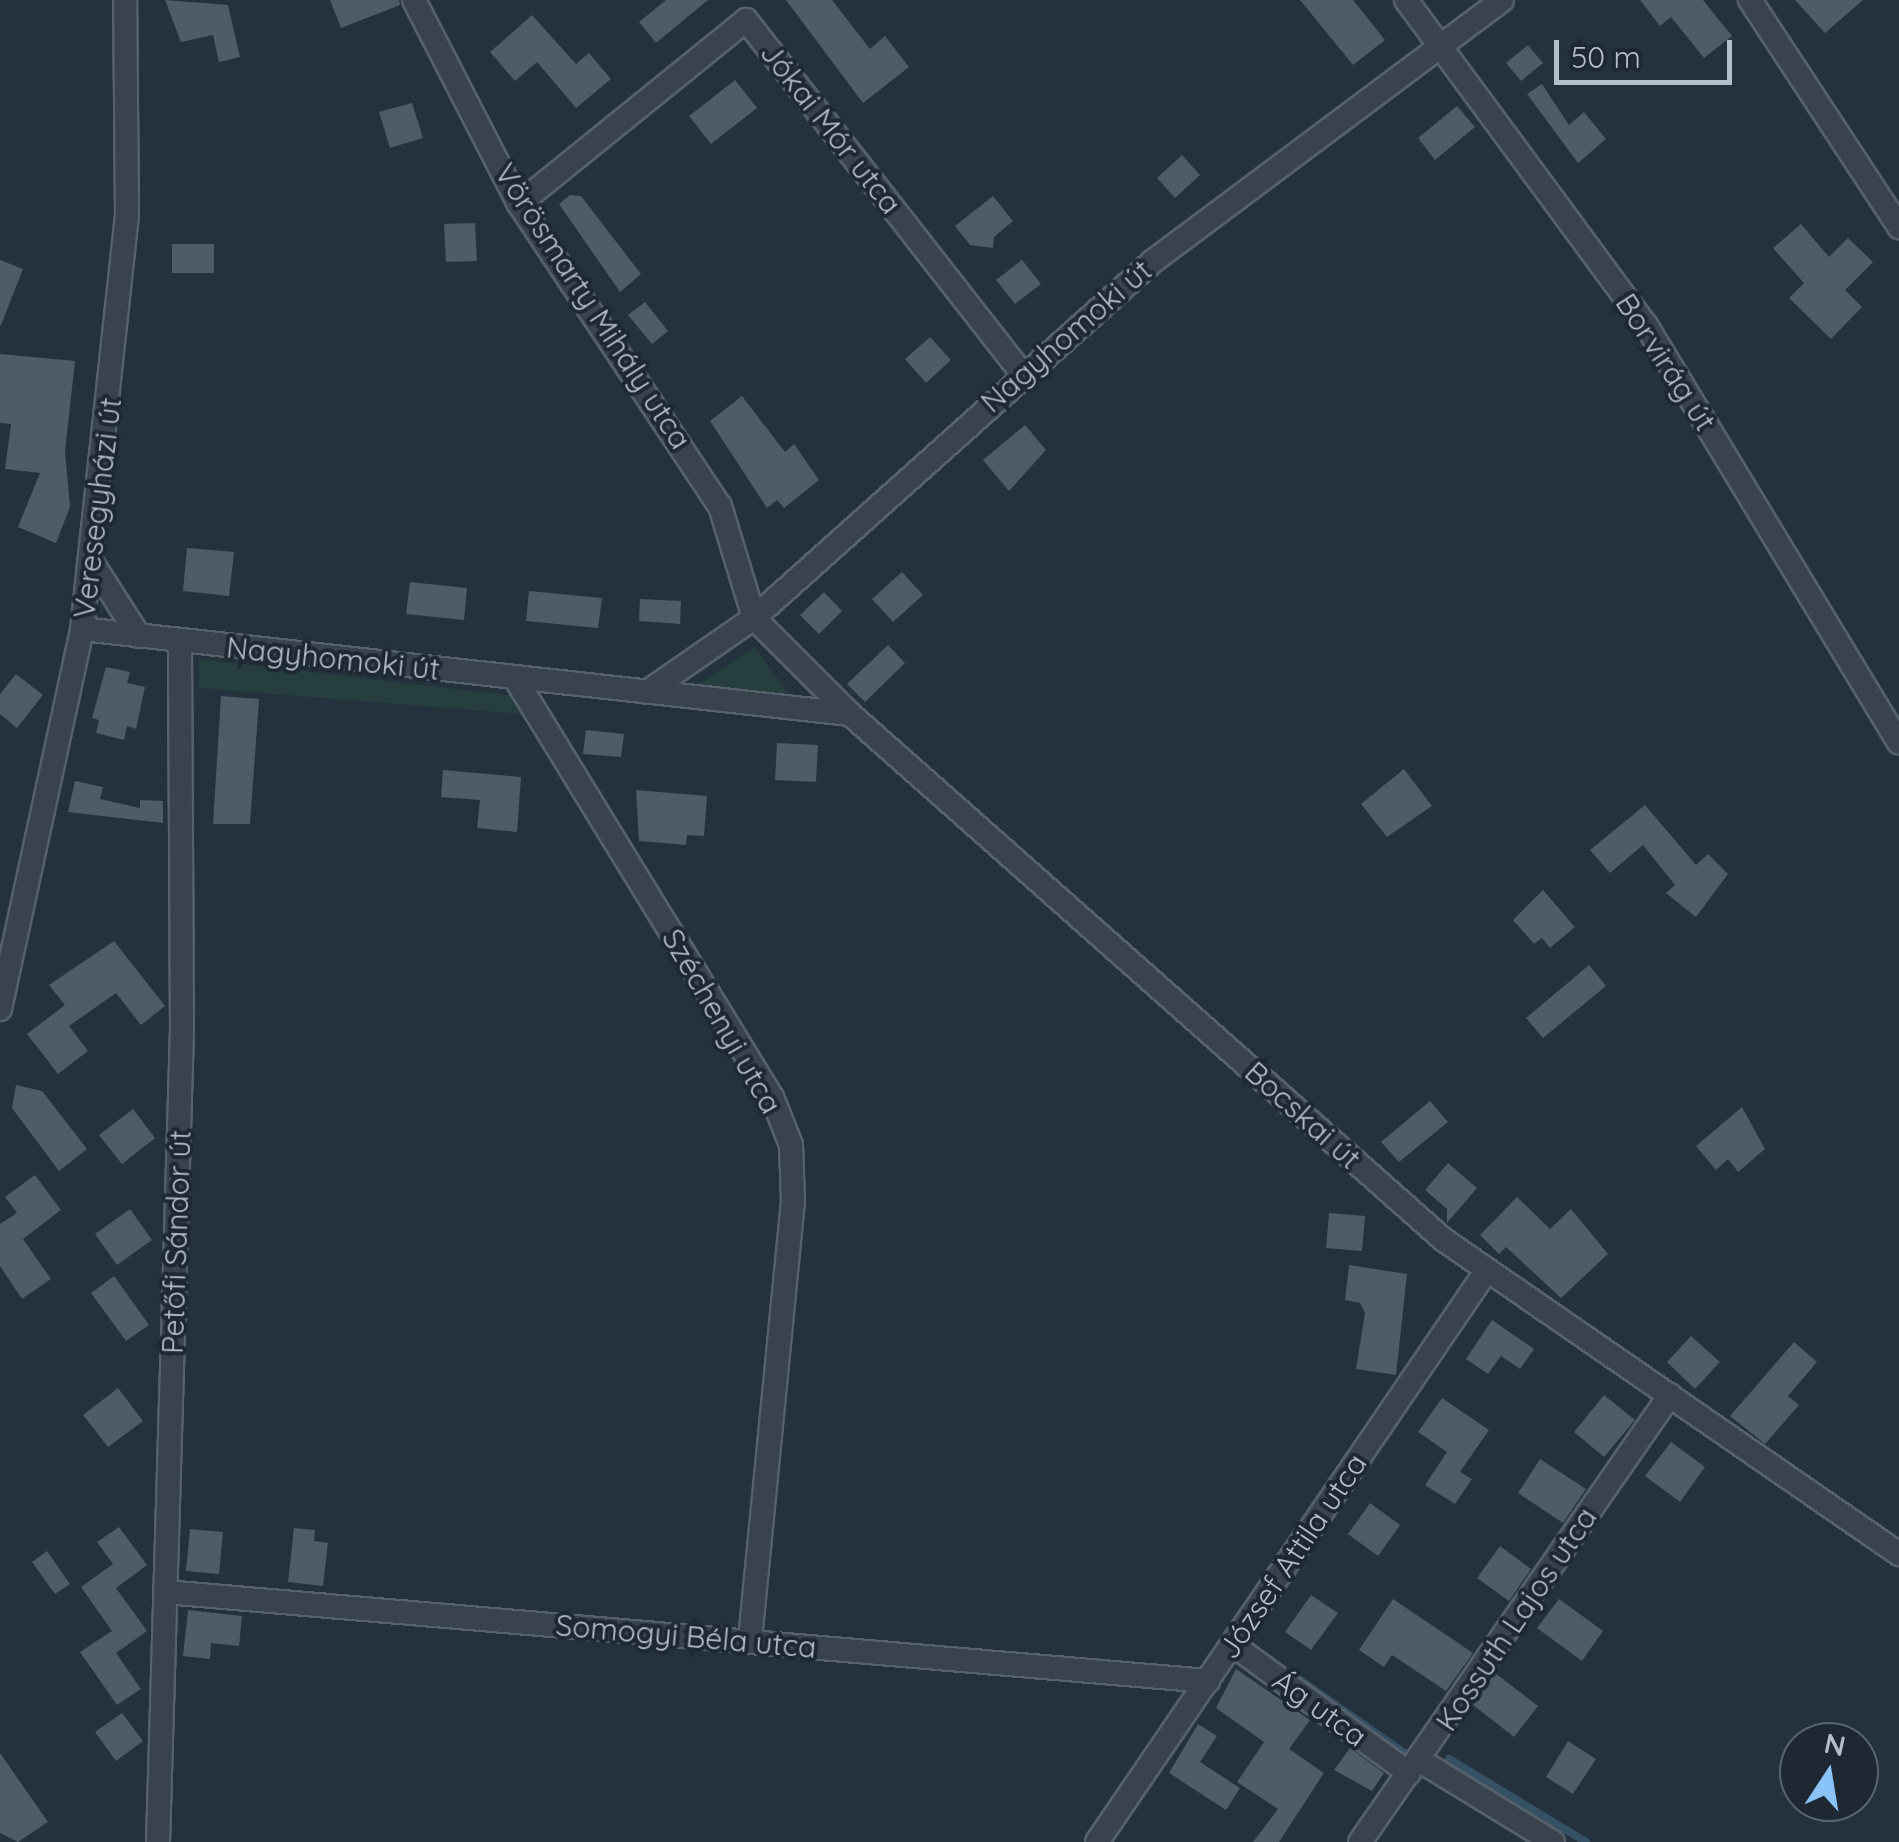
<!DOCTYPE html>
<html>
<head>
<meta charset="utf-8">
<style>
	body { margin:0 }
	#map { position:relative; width:1899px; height:1842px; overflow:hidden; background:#24323d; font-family:Quicksand,sans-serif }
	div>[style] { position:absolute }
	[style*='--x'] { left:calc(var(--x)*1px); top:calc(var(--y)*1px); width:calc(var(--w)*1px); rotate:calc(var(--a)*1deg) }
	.green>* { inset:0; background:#263e3d }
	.stream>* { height:8px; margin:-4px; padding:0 4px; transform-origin:4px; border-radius:4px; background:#375164 }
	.building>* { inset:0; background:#4c5c68 }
	.roads { filter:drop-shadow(2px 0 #56616b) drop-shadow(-2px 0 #56616b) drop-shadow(0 2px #56616b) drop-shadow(0 -2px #56616b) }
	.street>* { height:22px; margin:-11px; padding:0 11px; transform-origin:11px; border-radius:11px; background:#38434d }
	span { translate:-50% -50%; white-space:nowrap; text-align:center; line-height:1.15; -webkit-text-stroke:8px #1d2832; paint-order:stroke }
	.street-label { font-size:30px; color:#b3bec8 }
	.north { position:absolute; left:1779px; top:1722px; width:100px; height:100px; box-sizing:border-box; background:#1d2832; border:2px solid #59646e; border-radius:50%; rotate:12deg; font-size:28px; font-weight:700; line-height:40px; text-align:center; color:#b3bec8 }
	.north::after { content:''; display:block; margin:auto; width:35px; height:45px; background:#89c3f7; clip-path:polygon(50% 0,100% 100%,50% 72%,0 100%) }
	.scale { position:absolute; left:1554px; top:40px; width:178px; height:45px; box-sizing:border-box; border:5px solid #b3bec8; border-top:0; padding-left:12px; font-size:30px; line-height:35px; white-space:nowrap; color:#b3bec8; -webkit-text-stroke:8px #1d2832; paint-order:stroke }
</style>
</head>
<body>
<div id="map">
	<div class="green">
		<div style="clip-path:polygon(754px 647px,790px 695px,691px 689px)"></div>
		<div style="clip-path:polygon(199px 659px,517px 696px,523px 714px,199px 688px)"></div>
	</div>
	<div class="stream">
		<div style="--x:1297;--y:1678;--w:131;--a:35"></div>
		<div style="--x:1449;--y:1759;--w:160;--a:31.2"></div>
	</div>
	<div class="building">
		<div style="clip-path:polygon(165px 0,228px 5px,240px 57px,219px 62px,213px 35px,181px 42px)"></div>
		<div style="clip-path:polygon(330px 0,399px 0,400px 5px,341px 28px)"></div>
		<div style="clip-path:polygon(666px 0,708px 0,656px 43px,639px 22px)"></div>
		<div style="clip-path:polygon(786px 0,832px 0,870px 49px,885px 36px,909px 67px,863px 103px)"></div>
		<div style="clip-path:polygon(1300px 0,1353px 0,1385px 40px,1353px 65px)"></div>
		<div style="clip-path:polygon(1640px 0,1703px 0,1732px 36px,1704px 58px,1671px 17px,1660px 26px)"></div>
		<div style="clip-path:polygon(1795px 0,1863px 0,1825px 33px)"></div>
		<div style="clip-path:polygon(532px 15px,576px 64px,589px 53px,611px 79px,576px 108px,537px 62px,515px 81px,490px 52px)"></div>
		<div style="clip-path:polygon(1528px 45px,1543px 63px,1521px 81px,1506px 63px)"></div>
		<div style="clip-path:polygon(735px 80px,757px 108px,711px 144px,689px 116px)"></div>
		<div style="clip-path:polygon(1542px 84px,1569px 125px,1584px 112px,1606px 139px,1578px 163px,1527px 94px)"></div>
		<div style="clip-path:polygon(412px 103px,423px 138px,390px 148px,379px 112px)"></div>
		<div style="clip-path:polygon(1457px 106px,1475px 127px,1435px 160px,1418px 138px)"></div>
		<div style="clip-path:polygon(1182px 155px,1200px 175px,1175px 198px,1157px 178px)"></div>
		<div style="clip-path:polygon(570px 195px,581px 196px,641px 274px,620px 292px,559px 204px)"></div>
		<div style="clip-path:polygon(993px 196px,1013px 221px,994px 237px,993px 248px,970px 245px,955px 226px)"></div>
		<div style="clip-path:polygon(475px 223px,477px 261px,446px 262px,444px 224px)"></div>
		<div style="clip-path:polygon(1801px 224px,1829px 257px,1848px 238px,1873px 262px,1845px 290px,1862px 307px,1831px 339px,1789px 298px,1804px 283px,1773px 248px)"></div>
		<div style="clip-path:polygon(172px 244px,214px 244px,214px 273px,172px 273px)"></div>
		<div style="clip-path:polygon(0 260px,23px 269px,1px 325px,0 325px)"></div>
		<div style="clip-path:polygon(1022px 260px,1041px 284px,1015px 304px,996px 280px)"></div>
		<div style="clip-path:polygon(645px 302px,668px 331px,652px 344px,628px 315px)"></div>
		<div style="clip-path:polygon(930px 337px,951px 360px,926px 383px,905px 359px)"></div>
		<div style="clip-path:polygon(0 354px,75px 361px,65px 452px,70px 507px,56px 543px,18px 527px,40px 473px,5px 469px,11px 424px,0 423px)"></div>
		<div style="clip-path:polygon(742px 396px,785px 452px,794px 444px,819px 480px,784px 508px,777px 500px,767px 508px,710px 421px)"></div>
		<div style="clip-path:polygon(1025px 425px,1046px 450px,1009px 491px,983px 460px)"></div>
		<div style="clip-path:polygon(187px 548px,234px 552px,229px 596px,183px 591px)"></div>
		<div style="clip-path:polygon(902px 572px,923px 595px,893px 622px,872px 599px)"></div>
		<div style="clip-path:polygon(410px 582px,467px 588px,464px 620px,406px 614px)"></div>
		<div style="clip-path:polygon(529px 591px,602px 598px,598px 628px,526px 621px)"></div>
		<div style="clip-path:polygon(824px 592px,842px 611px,819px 634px,800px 615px)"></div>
		<div style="clip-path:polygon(640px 599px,681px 601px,680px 624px,639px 621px)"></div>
		<div style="clip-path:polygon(888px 645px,905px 663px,865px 702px,847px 684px)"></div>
		<div style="clip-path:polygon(106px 667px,130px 672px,127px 683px,145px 687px,136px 729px,127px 726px,124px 740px,96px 733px,99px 720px,92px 718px)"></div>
		<div style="clip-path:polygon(16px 674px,43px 695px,17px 728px,0 714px,0 694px)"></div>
		<div style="clip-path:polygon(221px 696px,259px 699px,250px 824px,213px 824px)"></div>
		<div style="clip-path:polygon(586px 730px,624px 734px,621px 757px,583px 754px)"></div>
		<div style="clip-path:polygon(777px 743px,818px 745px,816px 782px,775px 780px)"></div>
		<div style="clip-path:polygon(1404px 769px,1432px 806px,1387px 837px,1361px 804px)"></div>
		<div style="clip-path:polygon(443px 770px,521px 777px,517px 832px,477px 828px,480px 800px,441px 797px)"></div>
		<div style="clip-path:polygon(75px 781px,103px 787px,100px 799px,140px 808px,140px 800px,163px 801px,163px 823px,68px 812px)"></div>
		<div style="clip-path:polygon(636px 790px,707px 796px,704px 836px,687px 835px,686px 845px,639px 841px)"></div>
		<div style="clip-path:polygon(1645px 805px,1696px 865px,1708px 854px,1728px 874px,1696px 917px,1666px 893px,1675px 885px,1643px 845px,1610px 873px,1590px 850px)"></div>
		<div style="clip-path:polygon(1543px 890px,1575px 927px,1550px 948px,1542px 938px,1534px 944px,1513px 920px)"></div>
		<div style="clip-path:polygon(114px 941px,165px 1006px,141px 1025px,116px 993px,69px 1026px,88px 1051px,58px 1074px,27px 1034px,65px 1005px,49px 985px)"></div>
		<div style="clip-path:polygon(1589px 965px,1606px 986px,1543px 1038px,1526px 1018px)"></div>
		<div style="clip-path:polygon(16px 1085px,42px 1091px,87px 1149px,59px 1171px,12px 1108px)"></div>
		<div style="clip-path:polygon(1430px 1101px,1448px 1122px,1399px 1162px,1381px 1142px)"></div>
		<div style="clip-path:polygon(1742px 1107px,1765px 1149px,1738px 1172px,1728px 1159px,1716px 1170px,1696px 1146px)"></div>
		<div style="clip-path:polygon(133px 1109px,155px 1138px,122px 1164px,99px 1135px)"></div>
		<div style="clip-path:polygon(1448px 1163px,1477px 1188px,1447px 1223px,1447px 1209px,1425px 1190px)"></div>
		<div style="clip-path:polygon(35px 1175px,61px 1210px,23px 1239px,51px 1279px,22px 1299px,0 1266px,0 1224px,17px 1213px,5px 1197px)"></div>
		<div style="clip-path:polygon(1517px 1197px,1550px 1229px,1571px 1209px,1608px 1254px,1561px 1298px,1506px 1247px,1499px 1254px,1480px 1235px)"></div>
		<div style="clip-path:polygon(130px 1209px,152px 1240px,117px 1265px,95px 1234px)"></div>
		<div style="clip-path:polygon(1329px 1213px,1365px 1216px,1362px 1251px,1326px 1248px)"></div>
		<div style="clip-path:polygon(1349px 1265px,1407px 1274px,1396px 1375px,1356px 1369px,1365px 1313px,1360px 1303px,1345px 1300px)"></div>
		<div style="clip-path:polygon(114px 1276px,149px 1325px,126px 1341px,91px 1293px)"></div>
		<div style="clip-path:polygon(1492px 1320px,1534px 1349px,1520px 1369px,1501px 1356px,1488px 1374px,1466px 1359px)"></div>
		<div style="clip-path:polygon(1691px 1336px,1720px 1362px,1695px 1389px,1667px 1362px)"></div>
		<div style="clip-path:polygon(1794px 1342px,1817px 1362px,1788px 1396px,1799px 1405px,1765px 1444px,1730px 1416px)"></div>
		<div style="clip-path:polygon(118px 1388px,143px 1421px,108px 1447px,83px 1415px)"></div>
		<div style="clip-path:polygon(1604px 1395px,1635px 1420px,1604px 1457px,1574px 1432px)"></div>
		<div style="clip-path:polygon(1442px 1398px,1489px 1430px,1460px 1472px,1472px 1479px,1455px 1504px,1425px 1485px,1447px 1452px,1418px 1432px)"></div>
		<div style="clip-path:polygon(1671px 1442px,1705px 1467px,1680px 1502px,1645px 1476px)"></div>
		<div style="clip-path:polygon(1540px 1459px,1586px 1489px,1563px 1523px,1518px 1493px)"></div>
		<div style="clip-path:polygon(1370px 1503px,1400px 1525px,1378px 1556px,1348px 1534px)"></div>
		<div style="clip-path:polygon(119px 1527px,147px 1565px,116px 1588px,147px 1631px,116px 1653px,141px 1689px,117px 1705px,80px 1652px,112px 1631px,81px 1587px,113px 1564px,97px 1542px)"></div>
		<div style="clip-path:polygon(294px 1528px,315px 1530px,314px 1541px,328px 1543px,323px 1586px,288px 1582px)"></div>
		<div style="clip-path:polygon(190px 1529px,223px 1532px,219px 1574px,186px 1571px)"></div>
		<div style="clip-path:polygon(1500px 1546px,1531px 1569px,1509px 1601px,1477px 1578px)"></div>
		<div style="clip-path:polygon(47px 1551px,70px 1584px,55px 1594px,32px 1562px)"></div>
		<div style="clip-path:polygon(1311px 1595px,1338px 1613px,1311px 1650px,1285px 1632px)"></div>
		<div style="clip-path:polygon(1393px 1599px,1473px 1653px,1446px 1691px,1392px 1655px,1384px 1667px,1359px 1650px)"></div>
		<div style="clip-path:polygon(1559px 1599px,1603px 1631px,1582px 1661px,1537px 1628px)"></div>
		<div style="clip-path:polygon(188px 1610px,242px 1616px,239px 1646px,211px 1643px,210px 1659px,183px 1656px)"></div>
		<div style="clip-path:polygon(1236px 1669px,1310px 1720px,1289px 1749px,1324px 1773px,1279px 1842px,1253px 1842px,1278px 1809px,1237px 1782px,1264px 1742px,1216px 1708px)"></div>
		<div style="clip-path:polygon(1495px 1673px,1538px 1706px,1514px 1737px,1473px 1705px)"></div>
		<div style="clip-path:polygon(122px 1713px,143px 1741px,116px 1761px,95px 1732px)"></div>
		<div style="clip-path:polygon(1198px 1724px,1217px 1736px,1200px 1762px,1240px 1788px,1226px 1810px,1169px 1773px)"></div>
		<div style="clip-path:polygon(1568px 1741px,1596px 1759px,1573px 1794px,1546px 1777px)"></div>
		<div style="clip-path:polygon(1350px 1748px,1384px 1773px,1372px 1791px,1334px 1770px)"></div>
		<div style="clip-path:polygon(0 1753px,48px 1822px,18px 1842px,0 1833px)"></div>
	</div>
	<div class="roads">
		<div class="street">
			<div style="--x:414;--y:0;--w:229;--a:62.8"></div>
			<div style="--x:519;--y:204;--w:363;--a:56.4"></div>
			<div style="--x:720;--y:506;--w:117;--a:73.1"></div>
			<div style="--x:754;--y:618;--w:136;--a:45"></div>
			<div style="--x:850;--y:714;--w:793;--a:41.53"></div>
			<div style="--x:1444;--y:1240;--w:553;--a:34.61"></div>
			<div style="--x:1406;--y:0;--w:404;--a:53.6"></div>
			<div style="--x:1646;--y:325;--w:488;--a:58.8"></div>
			<div style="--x:1750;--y:0;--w:272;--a:56.7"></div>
			<div style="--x:519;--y:204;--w:292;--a:-39"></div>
			<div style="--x:746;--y:20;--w:448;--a:52"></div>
			<div style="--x:91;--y:561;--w:89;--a:57.4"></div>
			<div style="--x:82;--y:629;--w:773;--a:6.32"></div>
			<div style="--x:515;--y:678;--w:492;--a:58.5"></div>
			<div style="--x:772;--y:1097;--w:52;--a:68.4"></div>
			<div style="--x:791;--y:1145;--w:56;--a:88"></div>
			<div style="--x:793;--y:1201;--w:443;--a:95.6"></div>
			<div style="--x:647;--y:692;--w:130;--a:-34.7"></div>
			<div style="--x:754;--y:618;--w:534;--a:-41.81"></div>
			<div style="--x:1152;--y:262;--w:437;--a:-36.8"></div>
			<div style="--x:0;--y:1009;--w:389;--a:-77.8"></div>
			<div style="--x:82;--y:629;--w:416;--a:-83.8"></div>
			<div style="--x:127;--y:215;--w:215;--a:-90.5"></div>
			<div style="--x:165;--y:1592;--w:1047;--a:4.88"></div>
			<div style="--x:1232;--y:1644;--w:219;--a:36.1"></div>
			<div style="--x:1419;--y:1760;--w:157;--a:31.5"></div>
			<div style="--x:158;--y:1842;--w:812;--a:-88.31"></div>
			<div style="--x:182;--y:1030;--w:388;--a:-90.3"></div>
			<div style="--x:1097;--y:1842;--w:692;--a:-55.71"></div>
			<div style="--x:1360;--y:1842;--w:544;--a:-55.26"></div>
		</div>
	</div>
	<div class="street-label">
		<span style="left:831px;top:128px;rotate:52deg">Jókai Mór utca</span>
		<span style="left:593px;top:306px;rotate:57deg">Vörösmarty Mihály utca</span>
		<span style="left:1066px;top:336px;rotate:-41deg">Nagyhomoki út</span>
		<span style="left:1666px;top:362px;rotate:57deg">Borvirág út</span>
		<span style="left:97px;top:508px;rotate:-83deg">Veresegyházi út</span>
		<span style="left:333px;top:658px;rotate:6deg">Nagyhomoki út</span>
		<span style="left:722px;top:1021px;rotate:60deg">Széchenyi utca</span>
		<span style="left:1303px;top:1115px;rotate:42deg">Bocskai út</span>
		<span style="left:176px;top:1242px;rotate:-88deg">Petőfi Sándor út</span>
		<span style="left:1292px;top:1556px;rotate:-56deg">József Attila utca</span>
		<span style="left:1516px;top:1619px;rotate:-56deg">Kossuth Lajos utca</span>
		<span style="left:686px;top:1636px;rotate:5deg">Somogyi Béla utca</span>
		<span style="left:1320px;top:1708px;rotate:36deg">Ág utca</span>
	</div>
	<div class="north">N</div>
	<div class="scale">50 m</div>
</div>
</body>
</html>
